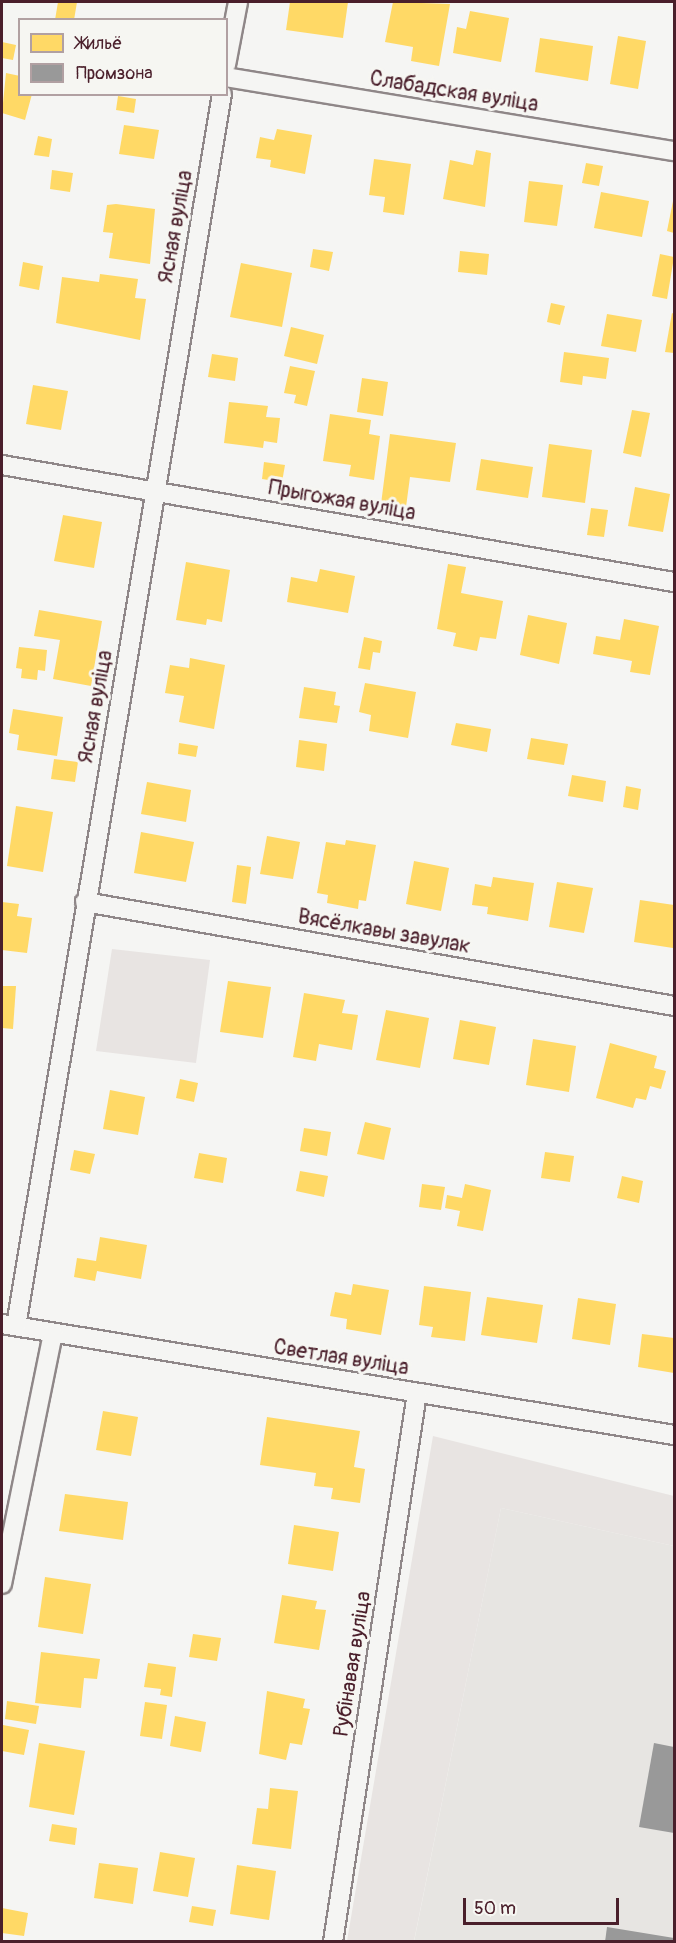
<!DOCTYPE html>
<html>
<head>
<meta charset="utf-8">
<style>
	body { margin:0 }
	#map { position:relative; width:676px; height:1943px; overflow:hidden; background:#f5f5f3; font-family:Pangolin,sans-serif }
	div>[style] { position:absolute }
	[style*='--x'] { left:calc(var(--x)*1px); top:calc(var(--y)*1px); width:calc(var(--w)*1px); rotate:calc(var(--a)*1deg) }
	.built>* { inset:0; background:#e7e5e2 }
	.green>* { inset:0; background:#e8e4e2 }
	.homes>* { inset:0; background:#ffd966 }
	.industry>* { inset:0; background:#999 }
	.roads { filter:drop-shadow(2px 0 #8f8788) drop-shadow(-2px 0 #8f8788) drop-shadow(0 2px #8f8788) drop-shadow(0 -2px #8f8788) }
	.minor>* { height:18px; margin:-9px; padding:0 9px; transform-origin:9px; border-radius:9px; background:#f5f5f3 }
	span { translate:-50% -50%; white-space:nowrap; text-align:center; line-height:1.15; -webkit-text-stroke:6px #f6f6f2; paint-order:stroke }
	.street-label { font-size:21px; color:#4a1f2b }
	.frame { position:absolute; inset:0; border:3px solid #4a1f2b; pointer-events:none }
	.legend { position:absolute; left:18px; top:18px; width:210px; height:78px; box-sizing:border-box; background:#f6f6f2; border:2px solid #b1a0a2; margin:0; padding:8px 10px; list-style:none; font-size:18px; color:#4a1f2b }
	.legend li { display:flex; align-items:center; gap:12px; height:30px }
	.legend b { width:30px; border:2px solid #b1a0a2 }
	.scale { position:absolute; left:463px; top:1898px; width:156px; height:27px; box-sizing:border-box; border:3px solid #4a1f2b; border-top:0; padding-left:8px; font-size:18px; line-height:21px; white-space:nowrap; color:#4a1f2b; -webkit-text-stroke:4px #f6f6f2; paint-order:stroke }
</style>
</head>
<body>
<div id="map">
	<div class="built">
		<div style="clip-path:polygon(501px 1508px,674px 1546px,674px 1941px,414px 1942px)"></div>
	</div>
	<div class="green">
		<div style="clip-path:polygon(112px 949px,210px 960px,196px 1063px,96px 1051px)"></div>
		<div style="clip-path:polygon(433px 1436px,674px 1496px,674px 1546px,501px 1508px,414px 1941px,347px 1941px)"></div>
	</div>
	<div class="homes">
		<div style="clip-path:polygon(58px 2px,77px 2px,74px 20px,55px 20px)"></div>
		<div style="clip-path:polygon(290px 2px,348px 2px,343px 38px,286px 30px)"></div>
		<div style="clip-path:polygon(393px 2px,450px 4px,439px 66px,411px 61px,413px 47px,385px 42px)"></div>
		<div style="clip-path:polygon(470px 11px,509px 18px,501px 62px,453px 53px,457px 27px,466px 29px)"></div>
		<div style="clip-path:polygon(618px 36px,646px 41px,638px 89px,610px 84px)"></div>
		<div style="clip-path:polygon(540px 38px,593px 46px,588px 81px,535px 72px)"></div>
		<div style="clip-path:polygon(2px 42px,16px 45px,13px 60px,2px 58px)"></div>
		<div style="clip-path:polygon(6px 73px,20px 76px,20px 94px,32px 94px,25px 120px,2px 113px)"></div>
		<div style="clip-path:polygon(118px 96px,136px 99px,134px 113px,116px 110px)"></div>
		<div style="clip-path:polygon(124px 125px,159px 130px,154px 159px,119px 154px)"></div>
		<div style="clip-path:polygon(277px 129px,312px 135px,305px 174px,270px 167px,271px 160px,256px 158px,260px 137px,274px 140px)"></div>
		<div style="clip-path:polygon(38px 136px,52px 139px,49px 157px,34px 155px)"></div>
		<div style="clip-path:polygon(476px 150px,491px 153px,485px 207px,443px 199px,450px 160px,473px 165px)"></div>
		<div style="clip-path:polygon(374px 159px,411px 164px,404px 215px,383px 212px,385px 197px,369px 195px)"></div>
		<div style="clip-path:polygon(586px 163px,603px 166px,599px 186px,582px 183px)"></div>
		<div style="clip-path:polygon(52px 170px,73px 173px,70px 192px,50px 189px)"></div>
		<div style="clip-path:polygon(529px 181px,563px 185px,557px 226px,524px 222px)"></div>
		<div style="clip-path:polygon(601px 192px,649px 201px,642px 237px,594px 228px)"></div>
		<div style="clip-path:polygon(673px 201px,674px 201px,674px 233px,667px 231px)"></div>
		<div style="clip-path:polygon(116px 204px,155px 209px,150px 264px,109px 258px,113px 233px,103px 232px,107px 205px)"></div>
		<div style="clip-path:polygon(313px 249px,333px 252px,329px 271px,310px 267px)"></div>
		<div style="clip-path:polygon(460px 251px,489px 254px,487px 275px,458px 272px)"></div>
		<div style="clip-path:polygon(660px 254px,674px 257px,667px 299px,652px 296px)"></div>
		<div style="clip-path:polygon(23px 262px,43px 266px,39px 290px,19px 286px)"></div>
		<div style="clip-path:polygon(241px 263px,292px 273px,282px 327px,230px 317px)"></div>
		<div style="clip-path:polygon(100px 274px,138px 279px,135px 298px,146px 299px,140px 340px,56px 323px,62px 277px,99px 282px)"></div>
		<div style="clip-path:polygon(551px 303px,565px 306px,560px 325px,547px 322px)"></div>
		<div style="clip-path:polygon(672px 313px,674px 314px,674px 353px,665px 352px)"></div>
		<div style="clip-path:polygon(607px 314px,642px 320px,636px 352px,601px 346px)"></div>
		<div style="clip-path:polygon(291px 327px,324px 335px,317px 364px,284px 356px)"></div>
		<div style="clip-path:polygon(564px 352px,609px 358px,606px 379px,583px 376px,582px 385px,560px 382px)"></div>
		<div style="clip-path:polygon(212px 354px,238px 358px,235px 381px,208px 377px)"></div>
		<div style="clip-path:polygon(290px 366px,315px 371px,307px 406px,294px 403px,296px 395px,284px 393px)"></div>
		<div style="clip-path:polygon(362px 378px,388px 382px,383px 416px,357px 412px)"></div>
		<div style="clip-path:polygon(33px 385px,68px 391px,61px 430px,26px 424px)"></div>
		<div style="clip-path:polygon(229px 402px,268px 406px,266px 417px,280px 418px,277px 443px,264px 441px,263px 448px,224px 443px)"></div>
		<div style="clip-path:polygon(632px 410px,650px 413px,641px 457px,623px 453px)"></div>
		<div style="clip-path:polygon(330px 414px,371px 420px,369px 434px,380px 436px,374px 480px,349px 476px,351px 465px,323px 461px)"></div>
		<div style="clip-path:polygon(390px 434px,456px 443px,450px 482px,410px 477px,406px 507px,381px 504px)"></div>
		<div style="clip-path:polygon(549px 444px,592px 450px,585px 503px,542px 497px)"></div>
		<div style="clip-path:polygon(481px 459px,533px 467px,528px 498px,476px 490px)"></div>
		<div style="clip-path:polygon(264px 462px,285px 465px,282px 482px,262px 479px)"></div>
		<div style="clip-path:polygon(635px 487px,670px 494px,663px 532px,628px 526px)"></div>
		<div style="clip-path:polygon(591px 508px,608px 510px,604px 537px,587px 535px)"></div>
		<div style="clip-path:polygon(63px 515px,102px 522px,94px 568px,54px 561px)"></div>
		<div style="clip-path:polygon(186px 562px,230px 570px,222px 622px,207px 619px,206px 625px,176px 620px)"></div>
		<div style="clip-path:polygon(448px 564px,466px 567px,461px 593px,503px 601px,496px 639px,480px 637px,477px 651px,453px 646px,456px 633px,437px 629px)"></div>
		<div style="clip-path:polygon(320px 569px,355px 576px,348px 613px,287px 602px,291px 577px,317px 582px)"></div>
		<div style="clip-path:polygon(39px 610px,102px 621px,91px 686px,53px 679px,60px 640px,34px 636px)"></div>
		<div style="clip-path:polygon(528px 615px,567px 623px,559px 664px,520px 655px)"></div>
		<div style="clip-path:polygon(624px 619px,659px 626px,650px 675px,630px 672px,632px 661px,593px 654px,596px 636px,620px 640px)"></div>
		<div style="clip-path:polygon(364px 637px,382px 641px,380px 653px,373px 652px,370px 670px,358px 668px)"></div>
		<div style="clip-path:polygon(19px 647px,47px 650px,45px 671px,38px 670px,37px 680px,21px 678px,22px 669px,16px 668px)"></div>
		<div style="clip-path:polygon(190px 658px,225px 665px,214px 729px,179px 722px,184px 696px,165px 693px,170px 665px,189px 668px)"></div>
		<div style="clip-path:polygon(365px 683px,416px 692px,408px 738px,369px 731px,371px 715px,359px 712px)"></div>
		<div style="clip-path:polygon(304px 687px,336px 692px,334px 705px,340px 706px,337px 723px,299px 718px)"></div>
		<div style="clip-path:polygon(13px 709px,63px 717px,57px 756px,17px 750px,19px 735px,9px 733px)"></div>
		<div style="clip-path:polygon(456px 723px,491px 729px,487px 752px,451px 745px)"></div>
		<div style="clip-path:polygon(531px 738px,568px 744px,564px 765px,527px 759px)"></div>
		<div style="clip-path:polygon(299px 740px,327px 744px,324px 771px,296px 767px)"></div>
		<div style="clip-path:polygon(179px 743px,198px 746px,196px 757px,178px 754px)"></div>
		<div style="clip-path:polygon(54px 759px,78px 762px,75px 782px,51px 779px)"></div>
		<div style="clip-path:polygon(572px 775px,606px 781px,603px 802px,568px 796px)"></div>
		<div style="clip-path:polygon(147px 782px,191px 790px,186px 822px,141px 814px)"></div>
		<div style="clip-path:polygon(626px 786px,641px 789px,638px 810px,623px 807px)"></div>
		<div style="clip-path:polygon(16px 806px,53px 812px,43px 872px,7px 866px)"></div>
		<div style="clip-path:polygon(141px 832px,194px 842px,186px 882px,134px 873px)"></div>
		<div style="clip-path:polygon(267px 836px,300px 842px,293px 879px,260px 874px)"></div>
		<div style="clip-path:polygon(346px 840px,376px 845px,366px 901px,359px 900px,358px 909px,327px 903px,328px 895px,317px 893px,326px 842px,345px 845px)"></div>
		<div style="clip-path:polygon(414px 861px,449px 868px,441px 911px,406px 904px)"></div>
		<div style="clip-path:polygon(237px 865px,251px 867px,246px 904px,232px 902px)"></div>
		<div style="clip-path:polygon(493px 877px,534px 883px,528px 921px,487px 914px,488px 907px,472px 905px,475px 884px,491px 887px)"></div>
		<div style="clip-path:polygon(557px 882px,593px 888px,584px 933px,549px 927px)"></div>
		<div style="clip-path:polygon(640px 900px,674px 905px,673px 948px,634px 942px)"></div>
		<div style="clip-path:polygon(2px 902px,19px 904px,17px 916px,32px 918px,27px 953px,2px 950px)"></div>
		<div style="clip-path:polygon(228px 981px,271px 987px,263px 1038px,220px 1032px)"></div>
		<div style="clip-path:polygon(2px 986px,16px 986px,13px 1029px,2px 1028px)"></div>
		<div style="clip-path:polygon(304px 993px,345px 1000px,342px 1013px,358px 1015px,352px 1050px,319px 1044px,316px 1061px,293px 1057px)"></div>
		<div style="clip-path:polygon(386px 1010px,429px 1018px,420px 1068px,376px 1060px)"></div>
		<div style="clip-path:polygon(460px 1020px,496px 1027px,489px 1065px,453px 1059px)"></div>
		<div style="clip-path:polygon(533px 1039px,576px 1046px,569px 1092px,526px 1085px)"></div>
		<div style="clip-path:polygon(610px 1043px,657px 1056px,654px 1068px,666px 1071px,661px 1089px,650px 1086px,646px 1100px,636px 1098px,633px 1108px,596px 1098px)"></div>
		<div style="clip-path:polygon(180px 1079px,198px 1083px,194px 1102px,176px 1098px)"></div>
		<div style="clip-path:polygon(110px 1090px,145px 1097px,138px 1135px,103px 1129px)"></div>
		<div style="clip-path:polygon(365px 1122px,391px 1128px,384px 1160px,357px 1154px)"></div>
		<div style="clip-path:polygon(304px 1128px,331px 1132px,327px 1156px,300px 1151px)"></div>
		<div style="clip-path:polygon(74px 1150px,95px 1154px,90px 1174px,70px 1170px)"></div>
		<div style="clip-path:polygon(545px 1152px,574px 1156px,570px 1182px,541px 1178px)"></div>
		<div style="clip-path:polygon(199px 1153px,227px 1158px,223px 1183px,194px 1178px)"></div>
		<div style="clip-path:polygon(300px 1171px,328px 1176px,324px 1197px,296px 1191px)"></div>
		<div style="clip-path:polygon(622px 1176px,643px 1181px,639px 1203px,617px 1198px)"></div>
		<div style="clip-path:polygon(422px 1184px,445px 1187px,441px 1210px,419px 1207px)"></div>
		<div style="clip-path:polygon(465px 1184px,491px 1190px,483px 1231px,457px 1226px,460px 1211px,445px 1208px,447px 1195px,462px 1198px)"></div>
		<div style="clip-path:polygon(100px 1237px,147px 1245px,141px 1279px,97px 1271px,95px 1281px,74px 1277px,77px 1258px,96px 1261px)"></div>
		<div style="clip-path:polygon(353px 1284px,389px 1290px,381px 1335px,346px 1329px,347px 1319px,330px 1316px,335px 1292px,351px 1295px)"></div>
		<div style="clip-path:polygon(424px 1286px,471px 1292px,465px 1341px,431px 1337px,433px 1327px,419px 1325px)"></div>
		<div style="clip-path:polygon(487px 1297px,543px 1305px,537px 1343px,481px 1335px)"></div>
		<div style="clip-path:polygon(578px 1298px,616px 1304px,610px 1345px,572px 1339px)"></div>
		<div style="clip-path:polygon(642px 1334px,674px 1338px,674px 1373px,638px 1367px)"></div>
		<div style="clip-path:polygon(103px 1411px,138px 1417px,131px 1456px,96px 1450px)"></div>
		<div style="clip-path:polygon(267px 1417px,360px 1431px,354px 1467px,365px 1469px,360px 1503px,331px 1499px,333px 1488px,314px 1486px,316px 1473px,260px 1465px)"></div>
		<div style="clip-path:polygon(65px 1494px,128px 1502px,123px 1540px,59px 1531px)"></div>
		<div style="clip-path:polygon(294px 1525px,339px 1532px,333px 1571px,288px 1564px)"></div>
		<div style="clip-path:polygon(45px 1577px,91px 1584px,83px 1634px,38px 1627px)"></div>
		<div style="clip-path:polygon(282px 1595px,317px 1601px,315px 1609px,326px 1610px,319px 1650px,274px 1643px)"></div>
		<div style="clip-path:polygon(193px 1634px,221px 1638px,217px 1661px,189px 1657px)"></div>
		<div style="clip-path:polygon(41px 1652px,100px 1659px,97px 1679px,84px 1678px,81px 1708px,35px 1703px)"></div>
		<div style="clip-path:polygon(148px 1663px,176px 1667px,172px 1697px,160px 1695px,161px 1689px,144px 1687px)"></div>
		<div style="clip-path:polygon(267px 1691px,305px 1699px,303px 1708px,310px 1709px,302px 1745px,290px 1743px,286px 1760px,259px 1754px)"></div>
		<div style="clip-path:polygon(7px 1701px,39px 1706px,36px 1724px,5px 1719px)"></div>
		<div style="clip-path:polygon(145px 1702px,167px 1705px,162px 1739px,140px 1736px)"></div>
		<div style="clip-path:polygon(175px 1716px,206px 1722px,201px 1752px,170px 1746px)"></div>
		<div style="clip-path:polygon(3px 1725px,29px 1730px,24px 1755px,2px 1751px)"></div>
		<div style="clip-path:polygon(39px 1743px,85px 1751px,74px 1815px,29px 1807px)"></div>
		<div style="clip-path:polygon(270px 1788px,298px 1791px,291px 1849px,252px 1844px,257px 1808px,268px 1809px)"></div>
		<div style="clip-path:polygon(52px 1824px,77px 1828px,75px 1845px,49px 1841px)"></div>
		<div style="clip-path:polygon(160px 1852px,195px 1858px,188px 1897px,153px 1891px)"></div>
		<div style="clip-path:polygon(99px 1863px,138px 1868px,133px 1904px,94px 1898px)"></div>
		<div style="clip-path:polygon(237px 1865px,276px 1871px,269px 1920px,230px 1914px)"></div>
		<div style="clip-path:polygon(192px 1906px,216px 1910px,213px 1926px,189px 1922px)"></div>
		<div style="clip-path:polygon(2px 1908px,28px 1913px,24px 1936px,2px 1933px)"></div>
	</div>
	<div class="industry">
		<div style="clip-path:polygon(654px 1743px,674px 1747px,674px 1833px,639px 1827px)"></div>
		<div style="clip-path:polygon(607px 1927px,674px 1938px,674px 1942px,605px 1942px)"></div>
	</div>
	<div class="roads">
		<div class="minor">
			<div style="--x:226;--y:65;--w:64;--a:-79.2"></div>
			<div style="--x:226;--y:77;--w:454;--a:9.4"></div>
			<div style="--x:2;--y:465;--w:682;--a:9.88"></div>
			<div style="--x:85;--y:902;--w:598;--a:10.01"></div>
			<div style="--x:2;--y:1324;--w:681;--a:9.38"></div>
			<div style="--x:16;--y:1326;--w:1249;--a:-80.51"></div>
			<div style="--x:2;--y:1584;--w:256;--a:-78.5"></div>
			<div style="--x:333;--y:1942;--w:555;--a:-81.3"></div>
		</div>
	</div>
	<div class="street-label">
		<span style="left:454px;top:92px;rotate:9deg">Слабадская вуліца</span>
		<span style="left:176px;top:227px;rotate:-80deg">Ясная вуліца</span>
		<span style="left:342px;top:501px;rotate:10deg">Прыгожая вуліца</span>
		<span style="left:96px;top:707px;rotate:-80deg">Ясная вуліца</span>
		<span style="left:384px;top:932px;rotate:10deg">Вясёлкавы завулак</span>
		<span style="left:341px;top:1358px;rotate:9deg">Светлая вуліца</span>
		<span style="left:353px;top:1664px;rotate:-81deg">Рубінавая вуліца</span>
	</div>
	<div class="frame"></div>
	<ul class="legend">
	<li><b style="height:16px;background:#ffd966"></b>Жильё</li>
	<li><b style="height:16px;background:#999"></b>Промзона</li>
	</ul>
	<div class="scale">50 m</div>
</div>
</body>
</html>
